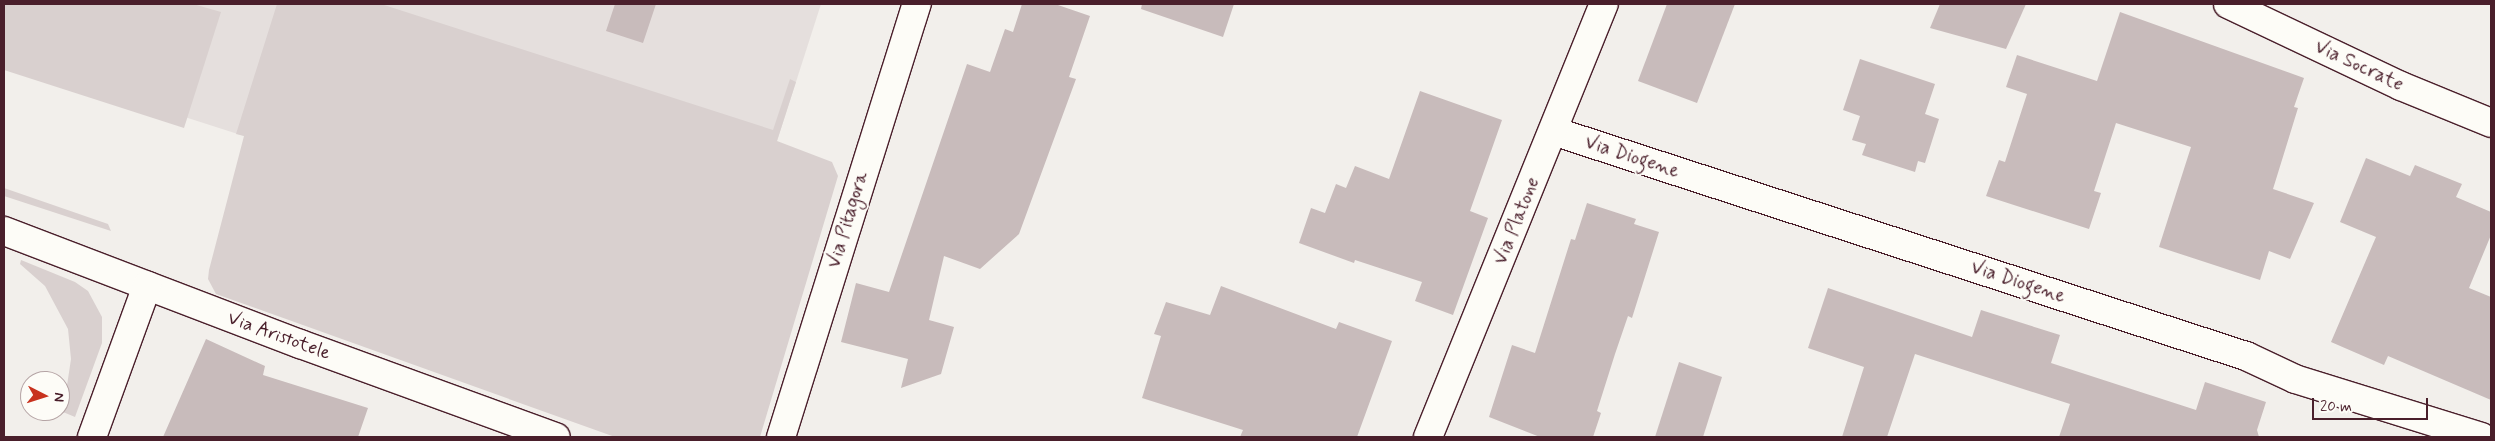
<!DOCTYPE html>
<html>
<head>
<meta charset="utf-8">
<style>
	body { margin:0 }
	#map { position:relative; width:2495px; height:441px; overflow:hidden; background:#f2efeb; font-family:Mynerve,sans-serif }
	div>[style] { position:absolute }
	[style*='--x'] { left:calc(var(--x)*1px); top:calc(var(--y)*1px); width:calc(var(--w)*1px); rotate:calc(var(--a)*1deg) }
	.built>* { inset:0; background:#e5dfdd }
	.green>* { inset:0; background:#d9d0cf }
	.building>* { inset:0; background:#c8bbbb }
	.roads { filter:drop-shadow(1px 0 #4a1f2b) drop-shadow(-1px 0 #4a1f2b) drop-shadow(0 1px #4a1f2b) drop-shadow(0 -1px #4a1f2b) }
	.minor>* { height:28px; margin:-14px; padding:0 14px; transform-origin:14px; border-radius:14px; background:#fdfcf7 }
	span { translate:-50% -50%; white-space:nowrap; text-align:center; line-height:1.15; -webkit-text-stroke:4px #fdfcf7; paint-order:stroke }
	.street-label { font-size:19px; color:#4a1f2b }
	.frame { position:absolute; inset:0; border:5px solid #4a1f2b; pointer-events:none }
	.north { position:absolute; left:20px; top:371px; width:50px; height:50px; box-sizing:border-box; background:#fdfcf7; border:1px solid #b5a4a5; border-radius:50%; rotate:95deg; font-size:14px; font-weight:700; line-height:20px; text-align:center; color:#4a1f2b }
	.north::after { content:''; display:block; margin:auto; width:18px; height:22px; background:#c8321e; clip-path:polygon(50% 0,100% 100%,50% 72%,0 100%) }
	.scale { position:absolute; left:2312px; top:398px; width:116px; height:22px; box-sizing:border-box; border:2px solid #4a1f2b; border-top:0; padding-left:6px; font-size:15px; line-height:18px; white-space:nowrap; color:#4a1f2b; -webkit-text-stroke:4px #fdfcf7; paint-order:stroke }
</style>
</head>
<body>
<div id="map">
	<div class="built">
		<div style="clip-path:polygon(4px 4px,285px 4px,244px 136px,4px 59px)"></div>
		<div style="clip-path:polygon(355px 4px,821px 4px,777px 141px)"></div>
	</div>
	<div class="green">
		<div style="clip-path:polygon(4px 4px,193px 4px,221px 12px,184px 128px,4px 70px)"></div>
		<div style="clip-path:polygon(277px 4px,381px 4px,773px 130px,790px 79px,796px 82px,777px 141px,832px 162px,838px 176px,760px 437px,615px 437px,216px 294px,208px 279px,209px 270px,244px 136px,236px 134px)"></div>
		<div style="clip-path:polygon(4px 188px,108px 224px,111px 231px,4px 196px)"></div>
		<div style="clip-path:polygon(21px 260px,75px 282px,88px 291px,102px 317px,102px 343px,75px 417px,63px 412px,71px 359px,68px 329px,45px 286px,20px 264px)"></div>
	</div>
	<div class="building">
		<div style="clip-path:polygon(615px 4px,656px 4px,643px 43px,606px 31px)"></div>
		<div style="clip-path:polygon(1022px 4px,1055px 4px,1090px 16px,1069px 77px,1076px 79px,1019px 234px,980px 269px,944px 256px,929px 320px,954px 327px,941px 374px,901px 388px,908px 359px,841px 342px,856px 283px,889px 292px,967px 64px,990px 72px,1005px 29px,1013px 32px)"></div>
		<div style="clip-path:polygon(1142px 4px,1234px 4px,1223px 37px,1141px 9px)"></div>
		<div style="clip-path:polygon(1667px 4px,1735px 4px,1697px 103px,1638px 81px)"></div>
		<div style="clip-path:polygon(1940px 4px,2026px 4px,2006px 49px,1930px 28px)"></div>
		<div style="clip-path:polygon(2120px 12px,2304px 78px,2294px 107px,2298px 108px,2273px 189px,2314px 203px,2290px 259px,2269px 251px,2260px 280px,2159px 247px,2191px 147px,2116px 123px,2094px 191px,2101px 193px,2089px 229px,1986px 196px,1999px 160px,2005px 162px,2027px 94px,2006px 87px,2017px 55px,2097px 81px)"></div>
		<div style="clip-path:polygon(1860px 59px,1935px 84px,1925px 114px,1939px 119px,1925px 163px,1918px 161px,1915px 172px,1862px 155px,1866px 144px,1852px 140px,1860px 116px,1843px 110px)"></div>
		<div style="clip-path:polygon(1420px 91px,1502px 120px,1470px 211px,1488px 218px,1453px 315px,1415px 301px,1422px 282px,1355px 260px,1354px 263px,1299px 243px,1311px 208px,1325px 213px,1336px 184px,1346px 188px,1355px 166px,1389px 179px)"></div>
		<div style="clip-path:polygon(2366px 158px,2410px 176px,2415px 165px,2462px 184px,2456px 197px,2491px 212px,2491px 235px,2469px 288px,2491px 297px,2491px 400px,2388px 356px,2384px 365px,2331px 342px,2376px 237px,2340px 222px)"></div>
		<div style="clip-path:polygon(1587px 203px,1636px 219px,1634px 224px,1659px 232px,1632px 318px,1628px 316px,1615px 354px,1597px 411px,1601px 413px,1593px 437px,1540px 437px,1489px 417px,1512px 345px,1535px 353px,1571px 239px,1575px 240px)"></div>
		<div style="clip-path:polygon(1221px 286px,1336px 329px,1339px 322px,1392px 341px,1357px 437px,1240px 437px,1243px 430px,1142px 398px,1161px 336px,1154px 334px,1166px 302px,1210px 315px)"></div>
		<div style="clip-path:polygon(1828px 288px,1972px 337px,1981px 310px,2060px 335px,2051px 363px,2196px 410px,2205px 382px,2266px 402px,2257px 430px,2259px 437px,2059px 437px,2070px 404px,1915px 354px,1887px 437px,1842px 437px,1864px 367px,1808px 348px)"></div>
		<div style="clip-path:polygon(206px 339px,265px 366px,263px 375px,368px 408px,358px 437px,163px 437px)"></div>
		<div style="clip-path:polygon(1679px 362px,1722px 377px,1703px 437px,1655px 437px)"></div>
	</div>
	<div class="roads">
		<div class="minor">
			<div style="--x:2228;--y:4;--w:191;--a:25.4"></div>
			<div style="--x:2401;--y:86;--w:97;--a:22.3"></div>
			<div style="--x:1553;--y:131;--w:729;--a:17.99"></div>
			<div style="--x:2246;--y:356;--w:54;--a:25.1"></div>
			<div style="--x:2295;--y:379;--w:195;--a:17.3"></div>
			<div style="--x:4;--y:231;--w:317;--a:20.9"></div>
			<div style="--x:300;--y:344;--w:272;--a:20"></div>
			<div style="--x:92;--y:437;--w:161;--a:-70"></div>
			<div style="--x:781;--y:437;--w:454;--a:-72.6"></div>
			<div style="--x:1428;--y:437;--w:467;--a:-67.9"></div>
		</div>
	</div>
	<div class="street-label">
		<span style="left:2359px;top:66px;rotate:25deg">Via Socrate</span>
		<span style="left:1632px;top:157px;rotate:18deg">Via Diogene</span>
		<span style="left:848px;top:220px;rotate:-73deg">Via Pitagora</span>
		<span style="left:1517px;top:221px;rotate:-68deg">Via Platone</span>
		<span style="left:2018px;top:282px;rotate:18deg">Via Diogene</span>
		<span style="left:279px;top:336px;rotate:20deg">Via Aristotele</span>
	</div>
	<div class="frame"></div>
	<div class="north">N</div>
	<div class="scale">20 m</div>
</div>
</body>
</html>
